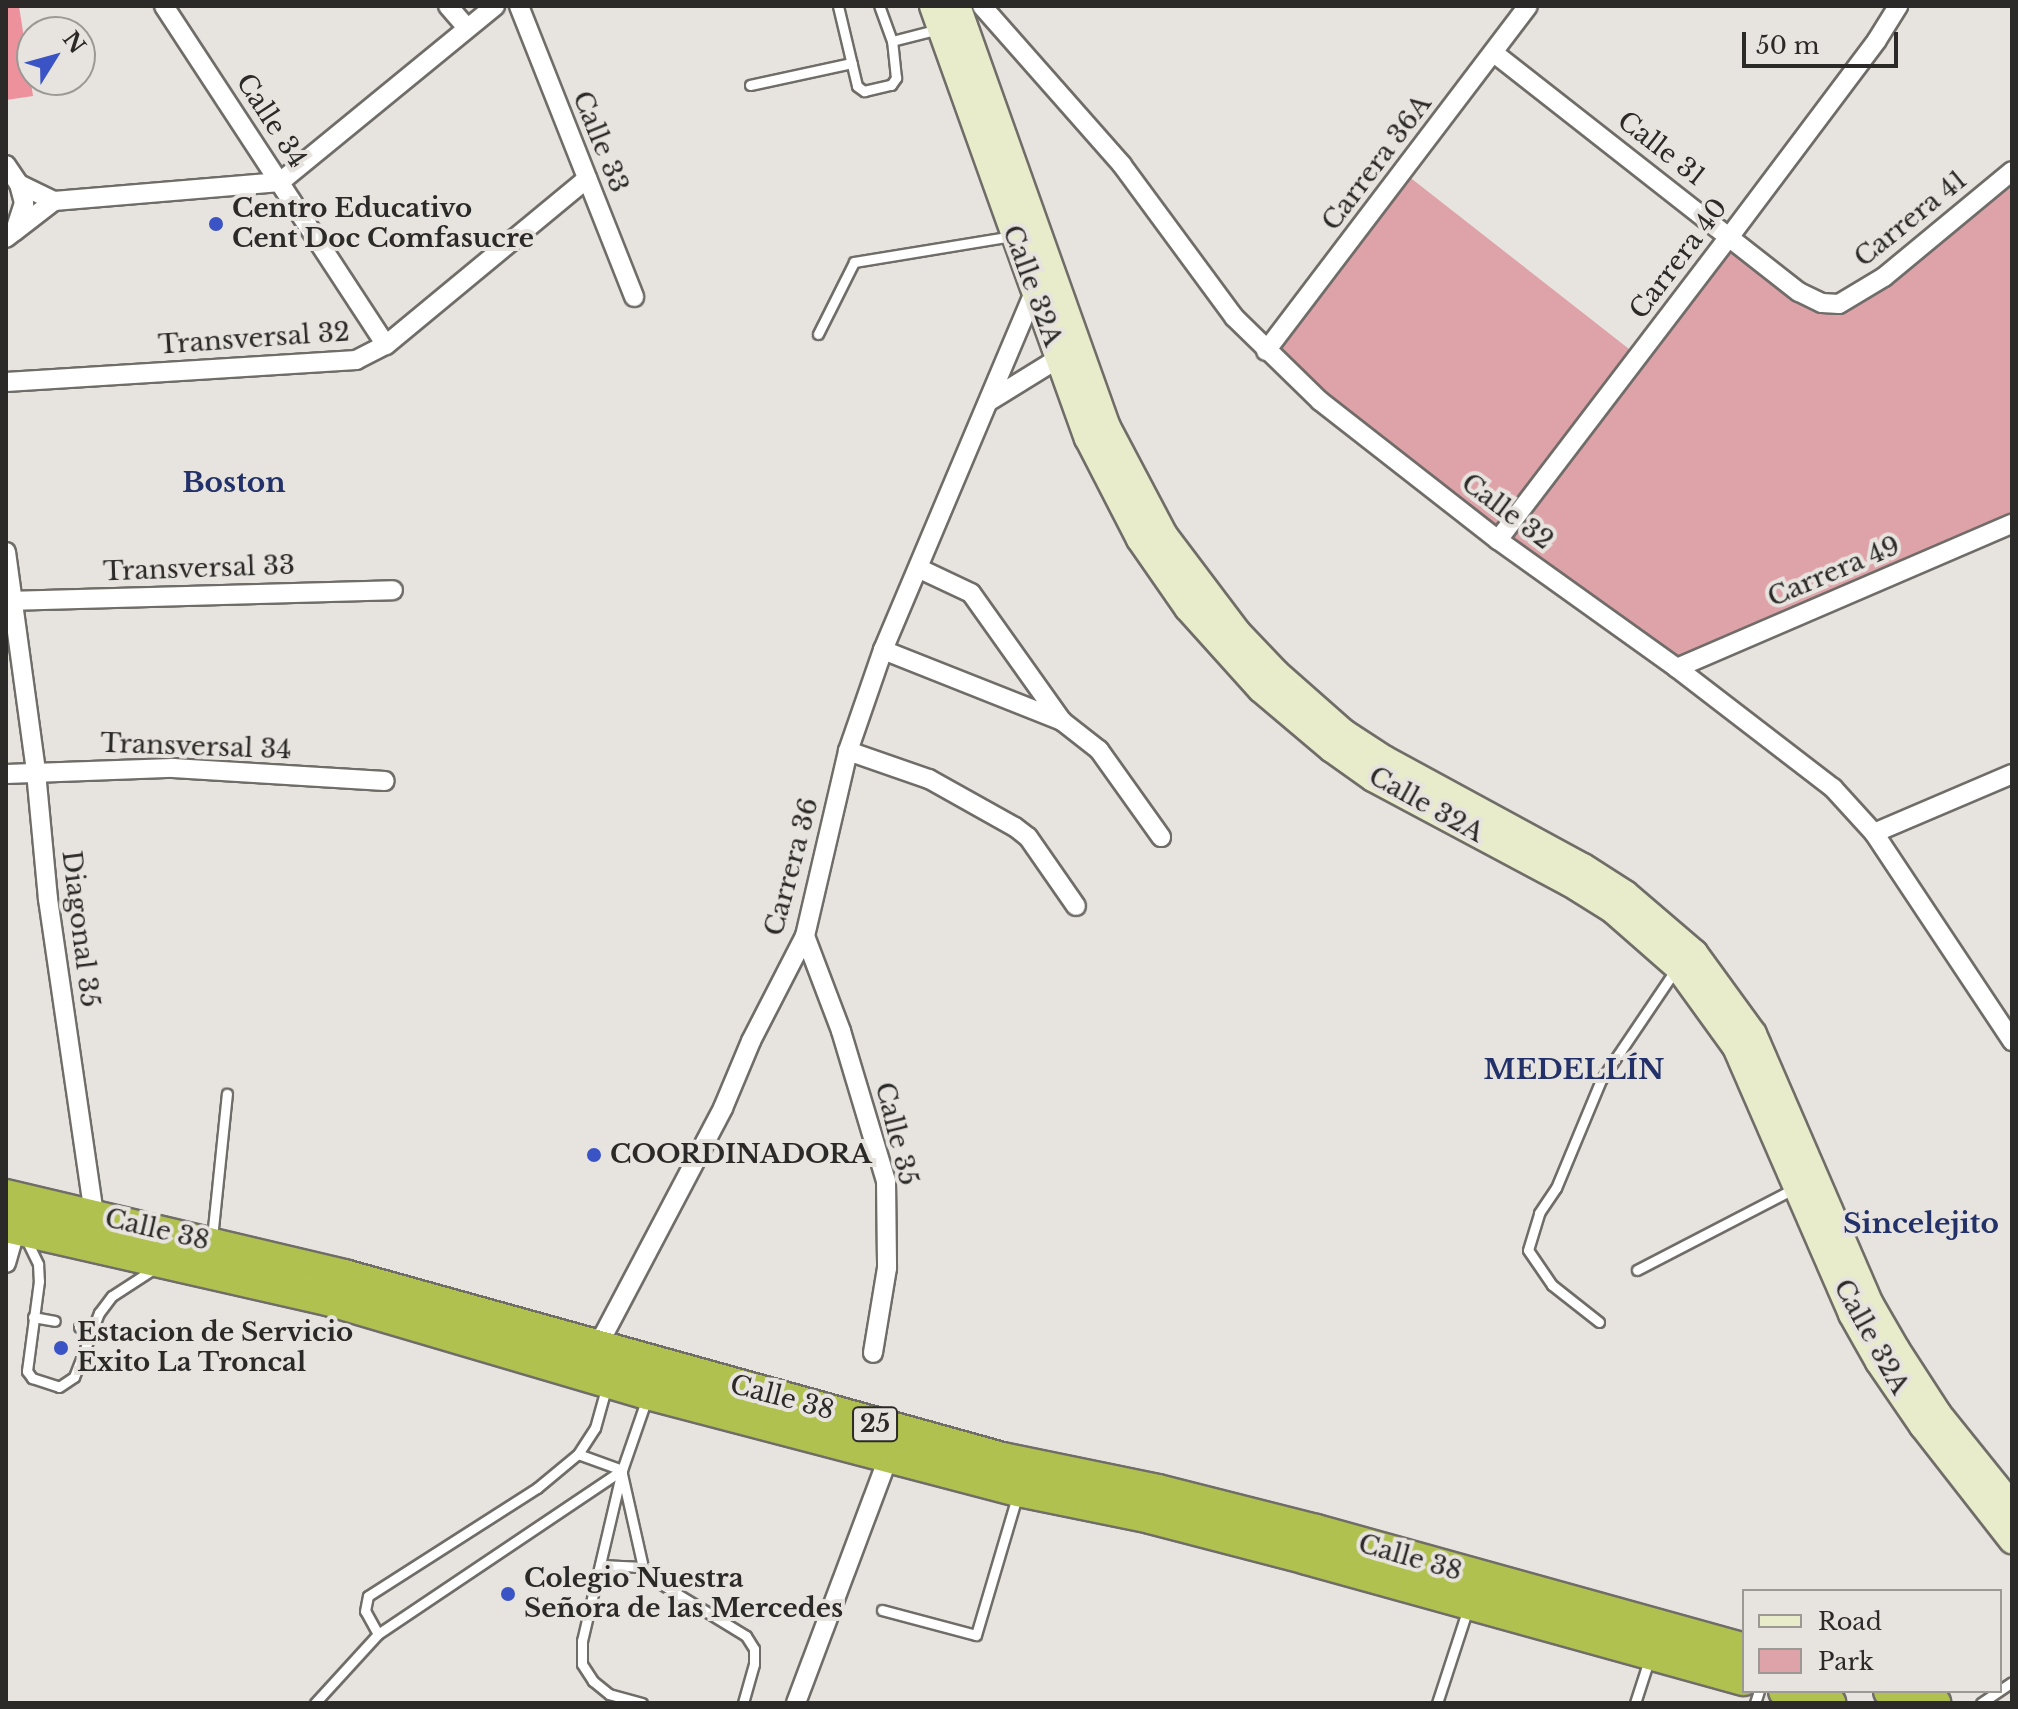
<!DOCTYPE html>
<html>
<head>
<meta charset="utf-8">
<style>
	body { margin:0 }
	#map { position:relative; width:2018px; height:1709px; overflow:hidden; background:#e7e3de; font-family:"Libre Baskerville",serif }
	div>[style] { position:absolute }
	[style*='--x'] { left:calc(var(--x)*1px); top:calc(var(--y)*1px); width:calc(var(--w)*1px); rotate:calc(var(--a)*1deg) }
	.green>* { inset:0; background:#dea3a9 }
	.forest>* { inset:0; background:#ed919c }
	.roads { filter:drop-shadow(2px 0 #706d69) drop-shadow(-2px 0 #706d69) drop-shadow(0 2px #706d69) drop-shadow(0 -2px #706d69) }
	.lane>* { height:9px; margin:-4.5px; padding:0 4.5px; transform-origin:4.5px; border-radius:4.5px; background:#fff }
	.street>* { height:18px; margin:-9px; padding:0 9px; transform-origin:9px; border-radius:9px; background:#fff }
	.secondary>* { height:26px; margin:-13px; padding:0 13px; transform-origin:13px; border-radius:13px; background:#e8ecca }
	.highway>* { height:32px; margin:-16px; padding:0 16px; transform-origin:16px; border-radius:16px; background:#b1c14f }
	.dots>* { width:22px; height:22px; translate:-50% -50%; box-sizing:border-box; border:4px solid #e7e3de; border-radius:50% }
	span { translate:-50% -50%; white-space:nowrap; text-align:center; line-height:1.15; -webkit-text-stroke:8px #e7e3de; paint-order:stroke }
	.shield-label span { padding:2px 6px; background:#e7e3de; border:2px solid; border-radius:6px; -webkit-text-stroke-width:0 }
	.shield-label { font-size:24px; color:#2b2a28; font-weight:700 }
	.street-label { font-size:26px; color:#2b2a28 }
	.poi-label { font-size:26px; color:#2b2a28; font-weight:700 }
	.left { translate:0 -50%; text-align:left }
	.neighbourhood-label { font-size:28px; color:#223169; font-weight:700 }
	.frame { position:absolute; inset:0; border:8px solid #2b2a28; pointer-events:none }
	.legend { position:absolute; left:1742px; top:1589px; width:260px; height:104px; box-sizing:border-box; background:#e7e3de; border:2px solid #9c9995; margin:0; padding:10px 14px; list-style:none; font-size:24px; color:#2b2a28 }
	.legend li { display:flex; align-items:center; gap:16px; height:40px }
	.legend b { width:40px; border:2px solid #9c9995 }
	.north { position:absolute; left:16px; top:16px; width:80px; height:80px; box-sizing:border-box; background:#e7e3de; border:2px solid #9c9995; border-radius:50%; rotate:53deg; font-size:22px; font-weight:700; line-height:32px; text-align:center; color:#2b2a28 }
	.north::after { content:''; display:block; margin:auto; width:28px; height:36px; background:#3a53c5; clip-path:polygon(50% 0,100% 100%,50% 72%,0 100%) }
	.scale { position:absolute; left:1742px; top:32px; width:156px; height:36px; box-sizing:border-box; border:4px solid #2b2a28; border-top:0; padding-left:10px; font-size:24px; line-height:28px; white-space:nowrap; color:#2b2a28; -webkit-text-stroke:6px #e7e3de; paint-order:stroke }
</style>
</head>
<body>
<div id="map">
	<div class="green">
		<div style="clip-path:polygon(2012px 171px,2012px 524px,1677px 668px,1266px 351px,1403px 172px,1638px 356px,1730px 236px,1799px 292px,1839px 304px)"></div>
	</div>
	<div class="forest">
		<div style="clip-path:polygon(6px 6px,19px 6px,33px 96px,6px 100px)"></div>
	</div>
	<div class="roads">
		<div class="lane">
			<div style="--x:838;--y:6;--w:82;--a:76.6"></div>
			<div style="--x:857;--y:86;--w:9;--a:36"></div>
			<div style="--x:864;--y:91;--w:28;--a:-13"></div>
			<div style="--x:891;--y:85;--w:9;--a:-54"></div>
			<div style="--x:896;--y:78;--w:37;--a:-96"></div>
			<div style="--x:892;--y:41;--w:37;--a:-110"></div>
			<div style="--x:892;--y:41;--w:49;--a:-14.3"></div>
			<div style="--x:750;--y:85;--w:104;--a:-12.2"></div>
			<div style="--x:818;--y:334;--w:80;--a:-63.4"></div>
			<div style="--x:854;--y:262;--w:160;--a:-9.3"></div>
			<div style="--x:212;--y:1238;--w:145;--a:-84.1"></div>
			<div style="--x:26;--y:1239;--w:28;--a:64"></div>
			<div style="--x:38;--y:1264;--w:17;--a:87"></div>
			<div style="--x:39;--y:1281;--w:91;--a:97.6"></div>
			<div style="--x:27;--y:1371;--w:9;--a:54"></div>
			<div style="--x:32;--y:1378;--w:28;--a:18"></div>
			<div style="--x:59;--y:1387;--w:18;--a:-34"></div>
			<div style="--x:74;--y:1377;--w:69;--a:-68.7"></div>
			<div style="--x:99;--y:1313;--w:21;--a:-53"></div>
			<div style="--x:112;--y:1296;--w:51;--a:-33.1"></div>
			<div style="--x:1637;--y:1270;--w:178;--a:-27.4"></div>
			<div style="--x:33;--y:1317;--w:22;--a:10"></div>
			<div style="--x:1599;--y:1322;--w:60;--a:-141.8"></div>
			<div style="--x:1552;--y:1285;--w:42;--a:-124.4"></div>
			<div style="--x:1528;--y:1250;--w:39;--a:-73"></div>
			<div style="--x:1539;--y:1213;--w:30;--a:-56"></div>
			<div style="--x:1556;--y:1188;--w:117;--a:-67.4"></div>
			<div style="--x:1601;--y:1080;--w:134;--a:-56"></div>
			<div style="--x:79;--y:1327;--w:14;--a:12"></div>
			<div style="--x:578;--y:1454;--w:47;--a:20"></div>
			<div style="--x:622;--y:1474;--w:95;--a:77.3"></div>
			<div style="--x:643;--y:1567;--w:16;--a:50"></div>
			<div style="--x:653;--y:1579;--w:109;--a:31.5"></div>
			<div style="--x:746;--y:1636;--w:15;--a:58"></div>
			<div style="--x:754;--y:1649;--w:15;--a:90"></div>
			<div style="--x:754;--y:1664;--w:41;--a:105.8"></div>
			<div style="--x:600;--y:1565;--w:43;--a:2.7"></div>
			<div style="--x:882;--y:1610;--w:97;--a:14.9"></div>
			<div style="--x:976;--y:1635;--w:148;--a:-73.5"></div>
			<div style="--x:378;--y:1634;--w:26;--a:-119"></div>
			<div style="--x:365;--y:1611;--w:15;--a:-79"></div>
			<div style="--x:368;--y:1596;--w:201;--a:-32.6"></div>
			<div style="--x:537;--y:1488;--w:53;--a:-39.7"></div>
			<div style="--x:578;--y:1454;--w:31;--a:-57"></div>
			<div style="--x:595;--y:1428;--w:45;--a:-74.4"></div>
			<div style="--x:315;--y:1703;--w:93;--a:-47.6"></div>
			<div style="--x:378;--y:1634;--w:294;--a:-33.9"></div>
			<div style="--x:642;--y:1703;--w:34;--a:-165"></div>
			<div style="--x:609;--y:1694;--w:21;--a:-141"></div>
			<div style="--x:593;--y:1681;--w:20;--a:-123"></div>
			<div style="--x:582;--y:1664;--w:23;--a:-90"></div>
			<div style="--x:582;--y:1641;--w:176;--a:-76.8"></div>
			<div style="--x:622;--y:1470;--w:76;--a:-70.9"></div>
			<div style="--x:1437;--y:1703;--w:100;--a:-71.9"></div>
			<div style="--x:1635;--y:1703;--w:45;--a:-72"></div>
			<div style="--x:1755;--y:1703;--w:13;--a:-72"></div>
			<div style="--x:1981;--y:1703;--w:37;--a:-34"></div>
		</div>
		<div class="street">
			<div style="--x:164;--y:6;--w:405;--a:56.8"></div>
			<div style="--x:448;--y:6;--w:29;--a:49"></div>
			<div style="--x:519;--y:6;--w:313;--a:68.4"></div>
			<div style="--x:982;--y:6;--w:212;--a:48.6"></div>
			<div style="--x:1122;--y:165;--w:189;--a:53.6"></div>
			<div style="--x:1234;--y:317;--w:120;--a:44.3"></div>
			<div style="--x:1320;--y:401;--w:226;--a:38"></div>
			<div style="--x:1498;--y:540;--w:220;--a:35.6"></div>
			<div style="--x:1677;--y:668;--w:197;--a:37.6"></div>
			<div style="--x:1833;--y:788;--w:61;--a:47.7"></div>
			<div style="--x:1874;--y:833;--w:250;--a:56.4"></div>
			<div style="--x:1494;--y:53;--w:387;--a:38.1"></div>
			<div style="--x:1799;--y:292;--w:25;--a:26"></div>
			<div style="--x:1822;--y:303;--w:17;--a:3"></div>
			<div style="--x:1839;--y:304;--w:52;--a:-31"></div>
			<div style="--x:1884;--y:277;--w:166;--a:-39.6"></div>
			<div style="--x:6;--y:165;--w:23;--a:56"></div>
			<div style="--x:19;--y:184;--w:20;--a:75"></div>
			<div style="--x:24;--y:203;--w:29;--a:108"></div>
			<div style="--x:15;--y:231;--w:11;--a:142"></div>
			<div style="--x:19;--y:184;--w:39;--a:26"></div>
			<div style="--x:54;--y:201;--w:227;--a:-4.8"></div>
			<div style="--x:280;--y:182;--w:278;--a:-39.3"></div>
			<div style="--x:15;--y:231;--w:49;--a:-37.6"></div>
			<div style="--x:1266;--y:351;--w:433;--a:-52.8"></div>
			<div style="--x:6;--y:382;--w:351;--a:-3.6"></div>
			<div style="--x:356;--y:360;--w:34;--a:-27"></div>
			<div style="--x:386;--y:345;--w:261;--a:-39.6"></div>
			<div style="--x:991;--y:400;--w:89;--a:-31.7"></div>
			<div style="--x:1498;--y:540;--w:382;--a:-52.7"></div>
			<div style="--x:1730;--y:236;--w:245;--a:-53.1"></div>
			<div style="--x:1877;--y:40;--w:40;--a:-58"></div>
			<div style="--x:6;--y:552;--w:222;--a:82.2"></div>
			<div style="--x:36;--y:772;--w:128;--a:84.6"></div>
			<div style="--x:48;--y:899;--w:320;--a:81.7"></div>
			<div style="--x:920;--y:569;--w:56;--a:25.2"></div>
			<div style="--x:971;--y:593;--w:157;--a:54.6"></div>
			<div style="--x:6;--y:601;--w:387;--a:-1.6"></div>
			<div style="--x:883;--y:650;--w:193;--a:21.6"></div>
			<div style="--x:1062;--y:721;--w:47;--a:38.1"></div>
			<div style="--x:1099;--y:750;--w:107;--a:54.5"></div>
			<div style="--x:1677;--y:668;--w:365;--a:-23.3"></div>
			<div style="--x:848;--y:751;--w:86;--a:19.1"></div>
			<div style="--x:929;--y:779;--w:98;--a:29.2"></div>
			<div style="--x:1015;--y:827;--w:16;--a:38"></div>
			<div style="--x:1028;--y:837;--w:84;--a:55.2"></div>
			<div style="--x:6;--y:774;--w:167;--a:-2.1"></div>
			<div style="--x:173;--y:768;--w:212;--a:3.5"></div>
			<div style="--x:1874;--y:833;--w:150;--a:-23.1"></div>
			<div style="--x:805;--y:936;--w:102;--a:69.2"></div>
			<div style="--x:841;--y:1031;--w:157;--a:73.3"></div>
			<div style="--x:886;--y:1181;--w:87;--a:89.3"></div>
			<div style="--x:887;--y:1268;--w:86;--a:99.4"></div>
			<div style="--x:6;--y:1263;--w:36;--a:-74"></div>
			<div style="--x:594;--y:1353;--w:277;--a:-62.2"></div>
			<div style="--x:723;--y:1108;--w:73;--a:-67.3"></div>
			<div style="--x:751;--y:1041;--w:118;--a:-62.8"></div>
			<div style="--x:805;--y:936;--w:190;--a:-76.9"></div>
			<div style="--x:848;--y:751;--w:107;--a:-70.9"></div>
			<div style="--x:883;--y:650;--w:388;--a:-67.1"></div>
			<div style="--x:796;--y:1703;--w:265;--a:-69.4"></div>
		</div>
		<div class="secondary">
			<div style="--x:933;--y:6;--w:459;--a:70.3"></div>
			<div style="--x:1088;--y:438;--w:114;--a:62.8"></div>
			<div style="--x:1140;--y:539;--w:84;--a:55.2"></div>
			<div style="--x:1188;--y:608;--w:109;--a:48"></div>
			<div style="--x:1261;--y:689;--w:93;--a:40.2"></div>
			<div style="--x:1332;--y:749;--w:50;--a:35.3"></div>
			<div style="--x:1373;--y:778;--w:223;--a:28.1"></div>
			<div style="--x:1570;--y:883;--w:51;--a:32.1"></div>
			<div style="--x:1613;--y:910;--w:86;--a:41.2"></div>
			<div style="--x:1678;--y:967;--w:99;--a:54.1"></div>
			<div style="--x:1736;--y:1047;--w:291;--a:66.5"></div>
			<div style="--x:1852;--y:1314;--w:55;--a:60.6"></div>
			<div style="--x:1879;--y:1362;--w:78;--a:55.5"></div>
			<div style="--x:1923;--y:1426;--w:145;--a:52"></div>
			<div style="--x:957;--y:6;--w:447;--a:70.4"></div>
			<div style="--x:1107;--y:427;--w:122;--a:62.2"></div>
			<div style="--x:1164;--y:535;--w:121;--a:53"></div>
			<div style="--x:1237;--y:632;--w:57;--a:46.4"></div>
			<div style="--x:1276;--y:673;--w:91;--a:41.4"></div>
			<div style="--x:1344;--y:733;--w:48;--a:33"></div>
			<div style="--x:1384;--y:759;--w:226;--a:28.5"></div>
			<div style="--x:1583;--y:867;--w:50;--a:32.7"></div>
			<div style="--x:1625;--y:894;--w:91;--a:40.5"></div>
			<div style="--x:1694;--y:953;--w:100;--a:53.9"></div>
			<div style="--x:1753;--y:1034;--w:294;--a:66.6"></div>
			<div style="--x:1870;--y:1304;--w:52;--a:60"></div>
			<div style="--x:1896;--y:1349;--w:77;--a:57.1"></div>
			<div style="--x:1938;--y:1414;--w:118;--a:51.2"></div>
		</div>
		<div class="highway">
			<div style="--x:6;--y:1196;--w:347;--a:13.3"></div>
			<div style="--x:344;--y:1276;--w:683;--a:15.54"></div>
			<div style="--x:1002;--y:1459;--w:159;--a:11.6"></div>
			<div style="--x:1158;--y:1491;--w:163;--a:14.2"></div>
			<div style="--x:1316;--y:1531;--w:444;--a:15.5"></div>
			<div style="--x:6;--y:1226;--w:333;--a:12.8"></div>
			<div style="--x:331;--y:1300;--w:330;--a:16.4"></div>
			<div style="--x:648;--y:1393;--w:383;--a:14.7"></div>
			<div style="--x:1019;--y:1490;--w:134;--a:11.6"></div>
			<div style="--x:1150;--y:1517;--w:162;--a:14.6"></div>
			<div style="--x:1307;--y:1558;--w:453;--a:15.5"></div>
			<div style="--x:1785;--y:1691;--w:46;--a:15.3"></div>
			<div style="--x:1890;--y:1691;--w:46;--a:15.3"></div>
		</div>
	</div>
	<div class="dots">
		<div style="left:216px;top:224px;background:#3a53c5"></div>
		<div style="left:594px;top:1155px;background:#3a53c5"></div>
		<div style="left:61px;top:1348px;background:#3a53c5"></div>
		<div style="left:508px;top:1594px;background:#3a53c5"></div>
	</div>
	<div class="shield-label">
		<span style="left:875px;top:1424px">25</span>
	</div>
	<div class="street-label">
		<span style="left:271px;top:121px;rotate:57deg">Calle 34</span>
		<span style="left:600px;top:142px;rotate:68deg">Calle 33</span>
		<span style="left:1661px;top:149px;rotate:38deg">Calle 31</span>
		<span style="left:1377px;top:163px;rotate:-53deg">Carrera 36A</span>
		<span style="left:1911px;top:219px;rotate:-39deg">Carrera 41</span>
		<span style="left:1679px;top:259px;rotate:-53deg">Carrera 40</span>
		<span style="left:1032px;top:286px;rotate:70deg">Calle 32A</span>
		<span style="left:254px;top:339px;rotate:-4deg">Transversal 32</span>
		<span style="left:1507px;top:512px;rotate:37deg">Calle 32</span>
		<span style="left:199px;top:569px;rotate:-2deg">Transversal 33</span>
		<span style="left:1834px;top:572px;rotate:-23deg">Carrera 49</span>
		<span style="left:196px;top:747px;rotate:2deg">Transversal 34</span>
		<span style="left:1426px;top:805px;rotate:29deg">Calle 32A</span>
		<span style="left:792px;top:867px;rotate:-75deg">Carrera 36</span>
		<span style="left:80px;top:929px;rotate:83deg">Diagonal 35</span>
		<span style="left:896px;top:1134px;rotate:76deg">Calle 35</span>
		<span style="left:157px;top:1230px;rotate:13deg">Calle 38</span>
		<span style="left:1871px;top:1337px;rotate:61deg">Calle 32A</span>
		<span style="left:782px;top:1398px;rotate:15deg">Calle 38</span>
		<span style="left:1410px;top:1558px;rotate:16deg">Calle 38</span>
	</div>
	<div class="poi-label">
		<span class="left" style="left:232px;top:224px">Centro Educativo<br>Cent Doc Comfasucre</span>
		<span class="left" style="left:610px;top:1155px">COORDINADORA</span>
		<span class="left" style="left:77px;top:1348px">Estacion de Servicio<br>Exito La Troncal</span>
		<span class="left" style="left:524px;top:1594px">Colegio Nuestra<br>Señora de las Mercedes</span>
	</div>
	<div class="neighbourhood-label">
		<span style="left:234px;top:483px">Boston</span>
		<span style="left:1574px;top:1070px">MEDELLÍN</span>
		<span style="left:1921px;top:1224px">Sincelejito</span>
	</div>
	<div class="frame"></div>
	<ul class="legend">
	<li><b style="height:10px;background:#e8ecca"></b>Road</li>
	<li><b style="height:22px;background:#dea3a9"></b>Park</li>
	</ul>
	<div class="north">N</div>
	<div class="scale">50 m</div>
</div>
</body>
</html>
